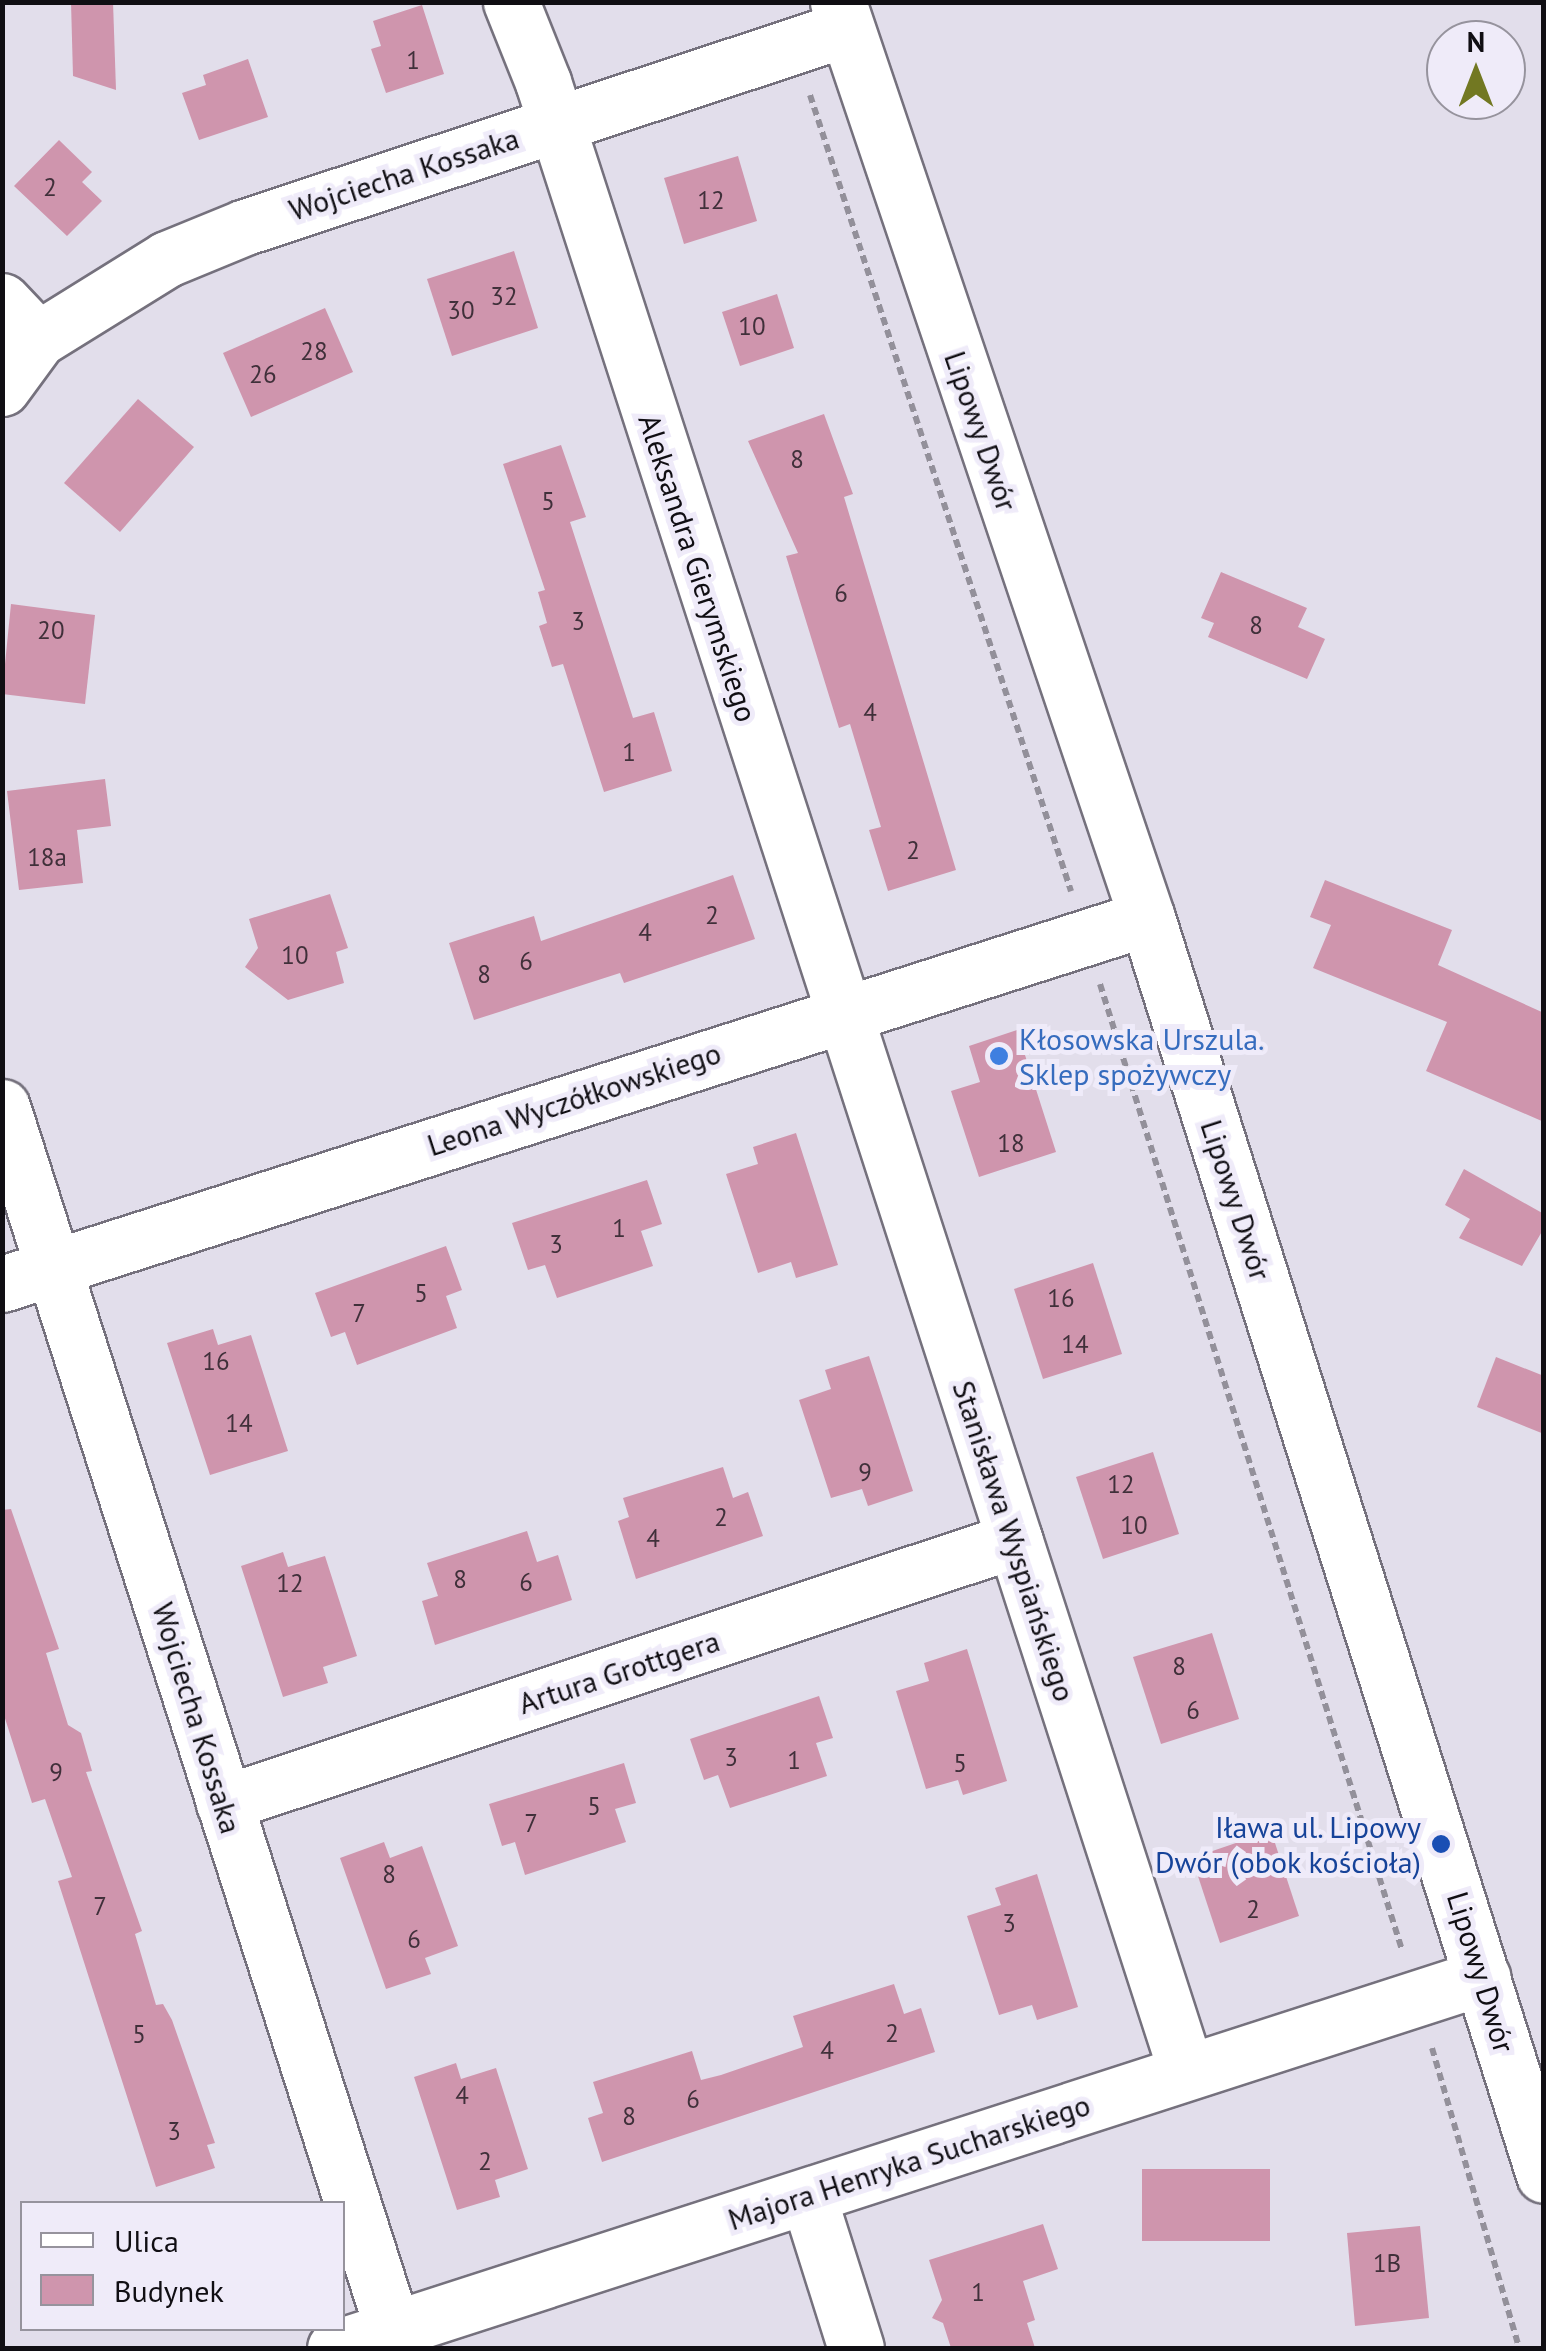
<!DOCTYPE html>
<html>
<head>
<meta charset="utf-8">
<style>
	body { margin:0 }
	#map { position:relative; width:1546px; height:2351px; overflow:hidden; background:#e2deeb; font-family:"PT Sans",sans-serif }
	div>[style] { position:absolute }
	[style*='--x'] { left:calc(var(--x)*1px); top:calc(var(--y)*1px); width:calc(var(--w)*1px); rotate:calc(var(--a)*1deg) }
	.building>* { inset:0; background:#cf95ad }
	.path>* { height:6px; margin-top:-3px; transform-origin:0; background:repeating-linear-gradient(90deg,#93909a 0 8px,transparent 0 13px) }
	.roads { filter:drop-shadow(2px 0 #75717d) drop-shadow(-2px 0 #75717d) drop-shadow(0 2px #75717d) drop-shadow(0 -2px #75717d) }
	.minor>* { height:55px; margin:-27.5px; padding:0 27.5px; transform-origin:27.5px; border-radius:27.5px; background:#fff }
	.dots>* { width:28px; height:28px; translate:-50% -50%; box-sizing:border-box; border:5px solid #efebf9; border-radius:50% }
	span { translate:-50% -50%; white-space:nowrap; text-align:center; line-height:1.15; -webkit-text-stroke:10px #efebf9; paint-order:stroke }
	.number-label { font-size:25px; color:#40303a }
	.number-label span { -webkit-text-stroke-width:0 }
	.street-label { font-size:30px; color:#100e13 }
	.shop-label { font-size:30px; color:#366cbe }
	.left { translate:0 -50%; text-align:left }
	.transit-label { font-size:30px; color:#164399 }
	.right { translate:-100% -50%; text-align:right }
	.frame { position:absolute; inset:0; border:5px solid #100e13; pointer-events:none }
	.legend { position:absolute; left:20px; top:2201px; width:325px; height:130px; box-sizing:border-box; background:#efebf9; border:2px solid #96939d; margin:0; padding:12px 18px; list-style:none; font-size:30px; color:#100e13 }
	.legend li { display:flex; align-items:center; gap:20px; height:50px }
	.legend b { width:50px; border:2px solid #96939d }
	.north { position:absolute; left:1426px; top:20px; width:100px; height:100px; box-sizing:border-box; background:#efebf9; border:2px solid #96939d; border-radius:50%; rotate:0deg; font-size:28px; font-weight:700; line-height:40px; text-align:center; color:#100e13 }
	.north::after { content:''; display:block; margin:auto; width:35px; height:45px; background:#727822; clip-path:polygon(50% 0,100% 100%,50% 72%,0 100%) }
</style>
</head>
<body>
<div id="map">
	<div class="building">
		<div style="clip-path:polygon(71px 2px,113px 2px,116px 90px,73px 76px)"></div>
		<div style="clip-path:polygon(422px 5px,444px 74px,386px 93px,371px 49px,381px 46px,373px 21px)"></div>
		<div style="clip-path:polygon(248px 59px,268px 117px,199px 140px,182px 93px,206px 85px,203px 75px)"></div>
		<div style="clip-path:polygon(59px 140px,92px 172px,82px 182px,102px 201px,67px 236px,14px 186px)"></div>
		<div style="clip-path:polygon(738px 156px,757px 221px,684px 244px,664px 178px)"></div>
		<div style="clip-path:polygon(514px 251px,538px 328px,452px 356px,427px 279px)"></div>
		<div style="clip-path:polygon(777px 294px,794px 348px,740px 366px,722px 312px)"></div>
		<div style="clip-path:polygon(325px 308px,353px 372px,251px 417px,223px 353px)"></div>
		<div style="clip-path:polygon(138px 399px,194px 447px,120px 532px,64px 483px)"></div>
		<div style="clip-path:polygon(824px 414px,853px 494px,844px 497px,956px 870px,888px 891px,869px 830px,881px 827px,850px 724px,839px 728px,786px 556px,798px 553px,748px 441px)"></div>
		<div style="clip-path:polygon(561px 445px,586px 517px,570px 522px,633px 718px,654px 712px,672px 771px,604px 792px,563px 664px,552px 667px,539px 626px,547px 623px,538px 592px,545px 590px,503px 464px)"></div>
		<div style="clip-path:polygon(1221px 572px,1307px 608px,1298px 627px,1325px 639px,1307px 679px,1208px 637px,1214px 623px,1201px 618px)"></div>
		<div style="clip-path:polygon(11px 604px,95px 615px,85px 704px,2px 694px)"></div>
		<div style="clip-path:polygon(105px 779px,111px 826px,77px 830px,83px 883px,19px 890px,7px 791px)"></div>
		<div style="clip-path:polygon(733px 875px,755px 939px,624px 983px,620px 973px,474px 1020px,449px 943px,534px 916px,541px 941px)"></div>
		<div style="clip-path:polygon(1325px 880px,1452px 930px,1438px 965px,1544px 1013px,1544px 1122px,1426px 1071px,1447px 1022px,1313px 968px,1331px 925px,1310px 917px)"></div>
		<div style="clip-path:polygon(330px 894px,348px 948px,336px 952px,344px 983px,288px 1000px,245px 967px,258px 948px,249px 919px)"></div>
		<div style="clip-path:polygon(1017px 1030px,1056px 1152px,979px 1177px,951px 1091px,980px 1082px,969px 1046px)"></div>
		<div style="clip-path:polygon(796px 1133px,838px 1265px,796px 1278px,791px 1262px,758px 1273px,726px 1174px,758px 1164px,753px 1147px)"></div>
		<div style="clip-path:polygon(1464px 1169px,1544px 1214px,1544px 1228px,1522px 1266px,1459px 1238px,1470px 1219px,1445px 1205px)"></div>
		<div style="clip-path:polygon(647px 1180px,662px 1224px,641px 1231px,653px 1266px,557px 1298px,545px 1265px,528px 1270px,512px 1223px)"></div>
		<div style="clip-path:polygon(446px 1246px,462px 1290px,446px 1296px,457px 1328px,357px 1365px,345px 1332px,331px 1337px,315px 1293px)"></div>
		<div style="clip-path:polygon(1093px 1263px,1122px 1354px,1043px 1379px,1014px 1289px)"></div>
		<div style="clip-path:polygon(213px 1329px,218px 1345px,251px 1335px,288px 1451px,210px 1475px,167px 1343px)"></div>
		<div style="clip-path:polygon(869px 1356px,913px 1491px,868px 1506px,862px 1489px,831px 1498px,799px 1400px,831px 1389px,825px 1370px)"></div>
		<div style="clip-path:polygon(1496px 1357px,1544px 1376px,1544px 1434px,1477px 1407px)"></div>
		<div style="clip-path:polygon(1153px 1452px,1179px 1534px,1103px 1559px,1076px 1477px)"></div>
		<div style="clip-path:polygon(723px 1467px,733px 1498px,748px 1492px,763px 1536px,636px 1579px,618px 1521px,629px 1517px,623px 1498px)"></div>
		<div style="clip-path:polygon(11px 1509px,59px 1649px,46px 1653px,68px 1725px,81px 1733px,92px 1771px,86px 1772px,142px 1931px,135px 1934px,156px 2005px,163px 2004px,172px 2020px,215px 2143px,207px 2145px,215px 2168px,156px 2187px,58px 1881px,72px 1877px,45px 1799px,32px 1803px,2px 1709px,2px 1510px)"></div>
		<div style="clip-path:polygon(527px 1531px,537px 1562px,558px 1555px,572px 1600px,435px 1645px,422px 1601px,438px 1596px,427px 1563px)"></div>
		<div style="clip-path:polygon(283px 1552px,288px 1567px,325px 1556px,357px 1656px,323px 1667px,328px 1683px,283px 1697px,241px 1566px)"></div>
		<div style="clip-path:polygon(1212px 1633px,1239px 1719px,1161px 1744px,1133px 1657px)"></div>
		<div style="clip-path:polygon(967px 1649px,1007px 1781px,963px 1795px,958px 1780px,926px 1789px,896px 1691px,929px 1681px,924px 1663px)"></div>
		<div style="clip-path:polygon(819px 1696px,833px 1738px,816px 1743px,827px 1776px,730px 1808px,718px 1775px,704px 1780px,690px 1739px)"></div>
		<div style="clip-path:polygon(624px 1763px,636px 1803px,615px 1809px,626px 1842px,525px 1875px,515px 1842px,502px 1846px,489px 1804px)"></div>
		<div style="clip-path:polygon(1271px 1831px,1299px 1916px,1220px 1943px,1192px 1858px)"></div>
		<div style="clip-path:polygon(384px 1842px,390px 1858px,422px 1846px,458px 1946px,425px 1958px,431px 1974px,386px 1989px,340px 1858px)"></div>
		<div style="clip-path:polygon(1037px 1874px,1078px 2007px,1037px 2020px,1032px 2005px,999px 2015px,967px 1916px,1001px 1905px,995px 1888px)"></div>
		<div style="clip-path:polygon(894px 1984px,904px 2014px,921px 2008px,935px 2052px,602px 2162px,588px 2118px,603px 2113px,593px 2082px,692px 2051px,701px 2080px,721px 2075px,803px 2047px,793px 2016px)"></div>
		<div style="clip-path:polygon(456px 2063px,461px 2079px,496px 2068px,528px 2169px,495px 2180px,500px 2197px,457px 2210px,414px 2077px)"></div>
		<div style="clip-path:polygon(1142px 2169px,1270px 2169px,1270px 2241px,1142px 2241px)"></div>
		<div style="clip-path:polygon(1043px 2224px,1058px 2269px,1023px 2281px,1035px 2320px,1027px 2323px,1035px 2348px,951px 2348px,943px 2323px,932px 2318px,942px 2300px,929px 2260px)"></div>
		<div style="clip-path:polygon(1420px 2226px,1429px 2318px,1355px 2326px,1347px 2233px)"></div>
	</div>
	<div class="path">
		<div style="--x:810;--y:95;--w:838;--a:71.85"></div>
		<div style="--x:1100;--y:984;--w:1012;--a:72.64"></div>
		<div style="--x:1432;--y:2048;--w:312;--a:73.8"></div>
	</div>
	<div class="roads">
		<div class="minor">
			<div style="--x:511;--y:2;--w:86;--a:68.2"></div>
			<div style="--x:543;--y:82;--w:2089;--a:72.08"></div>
			<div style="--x:838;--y:2;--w:967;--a:71.36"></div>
			<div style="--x:1147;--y:918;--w:1318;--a:72.47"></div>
			<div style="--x:2;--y:301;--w:52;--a:46.5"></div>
			<div style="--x:2;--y:388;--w:61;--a:-53.7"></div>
			<div style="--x:38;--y:339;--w:152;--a:-31.8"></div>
			<div style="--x:167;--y:259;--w:84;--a:-22.3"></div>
			<div style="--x:245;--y:227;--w:632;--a:-18.26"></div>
			<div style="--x:2;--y:1107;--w:1284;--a:72.27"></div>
			<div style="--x:2;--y:1284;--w:1202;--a:-17.73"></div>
			<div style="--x:224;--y:1803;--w:833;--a:-18.41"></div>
			<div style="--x:808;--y:2196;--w:159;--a:72.5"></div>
			<div style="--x:335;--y:2348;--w:1206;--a:-17.91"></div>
		</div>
	</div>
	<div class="dots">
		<div style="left:999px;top:1056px;background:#3f7fe0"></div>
		<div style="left:1441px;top:1844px;background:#1a4fb4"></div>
	</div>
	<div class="number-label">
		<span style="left:413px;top:60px">1</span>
		<span style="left:50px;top:187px">2</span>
		<span style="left:711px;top:200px">12</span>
		<span style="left:504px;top:296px">32</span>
		<span style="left:461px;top:310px">30</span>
		<span style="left:752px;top:326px">10</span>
		<span style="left:314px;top:351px">28</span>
		<span style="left:263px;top:374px">26</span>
		<span style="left:797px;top:459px">8</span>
		<span style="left:548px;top:501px">5</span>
		<span style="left:841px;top:593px">6</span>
		<span style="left:578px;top:621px">3</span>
		<span style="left:1256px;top:625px">8</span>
		<span style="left:51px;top:630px">20</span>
		<span style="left:870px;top:712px">4</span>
		<span style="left:629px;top:752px">1</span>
		<span style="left:913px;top:850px">2</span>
		<span style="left:47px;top:857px">18a</span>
		<span style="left:712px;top:915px">2</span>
		<span style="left:645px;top:932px">4</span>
		<span style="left:295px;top:955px">10</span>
		<span style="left:526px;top:961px">6</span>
		<span style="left:484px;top:974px">8</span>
		<span style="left:1011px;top:1143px">18</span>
		<span style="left:619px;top:1228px">1</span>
		<span style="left:556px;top:1244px">3</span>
		<span style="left:421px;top:1293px">5</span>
		<span style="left:1061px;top:1298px">16</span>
		<span style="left:359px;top:1313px">7</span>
		<span style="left:1075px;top:1344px">14</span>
		<span style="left:216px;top:1361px">16</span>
		<span style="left:239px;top:1423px">14</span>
		<span style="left:865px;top:1472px">9</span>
		<span style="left:1121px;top:1484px">12</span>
		<span style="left:721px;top:1517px">2</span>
		<span style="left:1134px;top:1525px">10</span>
		<span style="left:653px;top:1538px">4</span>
		<span style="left:460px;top:1579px">8</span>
		<span style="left:526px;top:1582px">6</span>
		<span style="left:290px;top:1583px">12</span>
		<span style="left:1179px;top:1666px">8</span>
		<span style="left:1193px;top:1710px">6</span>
		<span style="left:731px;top:1757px">3</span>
		<span style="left:794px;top:1760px">1</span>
		<span style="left:960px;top:1763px">5</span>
		<span style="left:56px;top:1772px">9</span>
		<span style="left:594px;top:1806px">5</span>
		<span style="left:531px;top:1823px">7</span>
		<span style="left:389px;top:1874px">8</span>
		<span style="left:100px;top:1906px">7</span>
		<span style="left:1253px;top:1909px">2</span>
		<span style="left:1009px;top:1923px">3</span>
		<span style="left:414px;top:1939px">6</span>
		<span style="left:892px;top:2033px">2</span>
		<span style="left:139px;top:2034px">5</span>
		<span style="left:827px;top:2050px">4</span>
		<span style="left:462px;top:2095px">4</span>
		<span style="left:693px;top:2099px">6</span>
		<span style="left:629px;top:2116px">8</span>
		<span style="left:174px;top:2131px">3</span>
		<span style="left:485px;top:2161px">2</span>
		<span style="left:1387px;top:2263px">1B</span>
		<span style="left:978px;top:2292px">1</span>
	</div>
	<div class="street-label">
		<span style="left:404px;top:174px;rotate:-18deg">Wojciecha Kossaka</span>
		<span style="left:981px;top:431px;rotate:71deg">Lipowy Dwór</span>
		<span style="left:698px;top:568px;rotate:72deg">Aleksandra Gierymskiego</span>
		<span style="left:574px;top:1099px;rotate:-18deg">Leona Wyczółkowskiego</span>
		<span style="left:1236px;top:1200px;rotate:72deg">Lipowy Dwór</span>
		<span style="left:1014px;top:1541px;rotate:72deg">Stanisława Wyspiańskiego</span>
		<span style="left:619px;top:1672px;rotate:-18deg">Artura Grottgera</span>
		<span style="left:197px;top:1718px;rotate:73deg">Wojciecha Kossaka</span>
		<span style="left:1481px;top:1972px;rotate:73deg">Lipowy Dwór</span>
		<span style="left:909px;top:2162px;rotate:-18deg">Majora Henryka Sucharskiego</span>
	</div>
	<div class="shop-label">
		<span class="left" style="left:1019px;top:1056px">Kłosowska Urszula.<br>Sklep spożywczy</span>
	</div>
	<div class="transit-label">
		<span class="right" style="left:1421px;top:1844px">Iława ul. Lipowy<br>Dwór (obok kościoła)</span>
	</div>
	<div class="frame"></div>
	<ul class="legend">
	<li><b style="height:12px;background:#fff"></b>Ulica</li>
	<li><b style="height:28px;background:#cf95ad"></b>Budynek</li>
	</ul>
	<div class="north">N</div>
</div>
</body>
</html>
